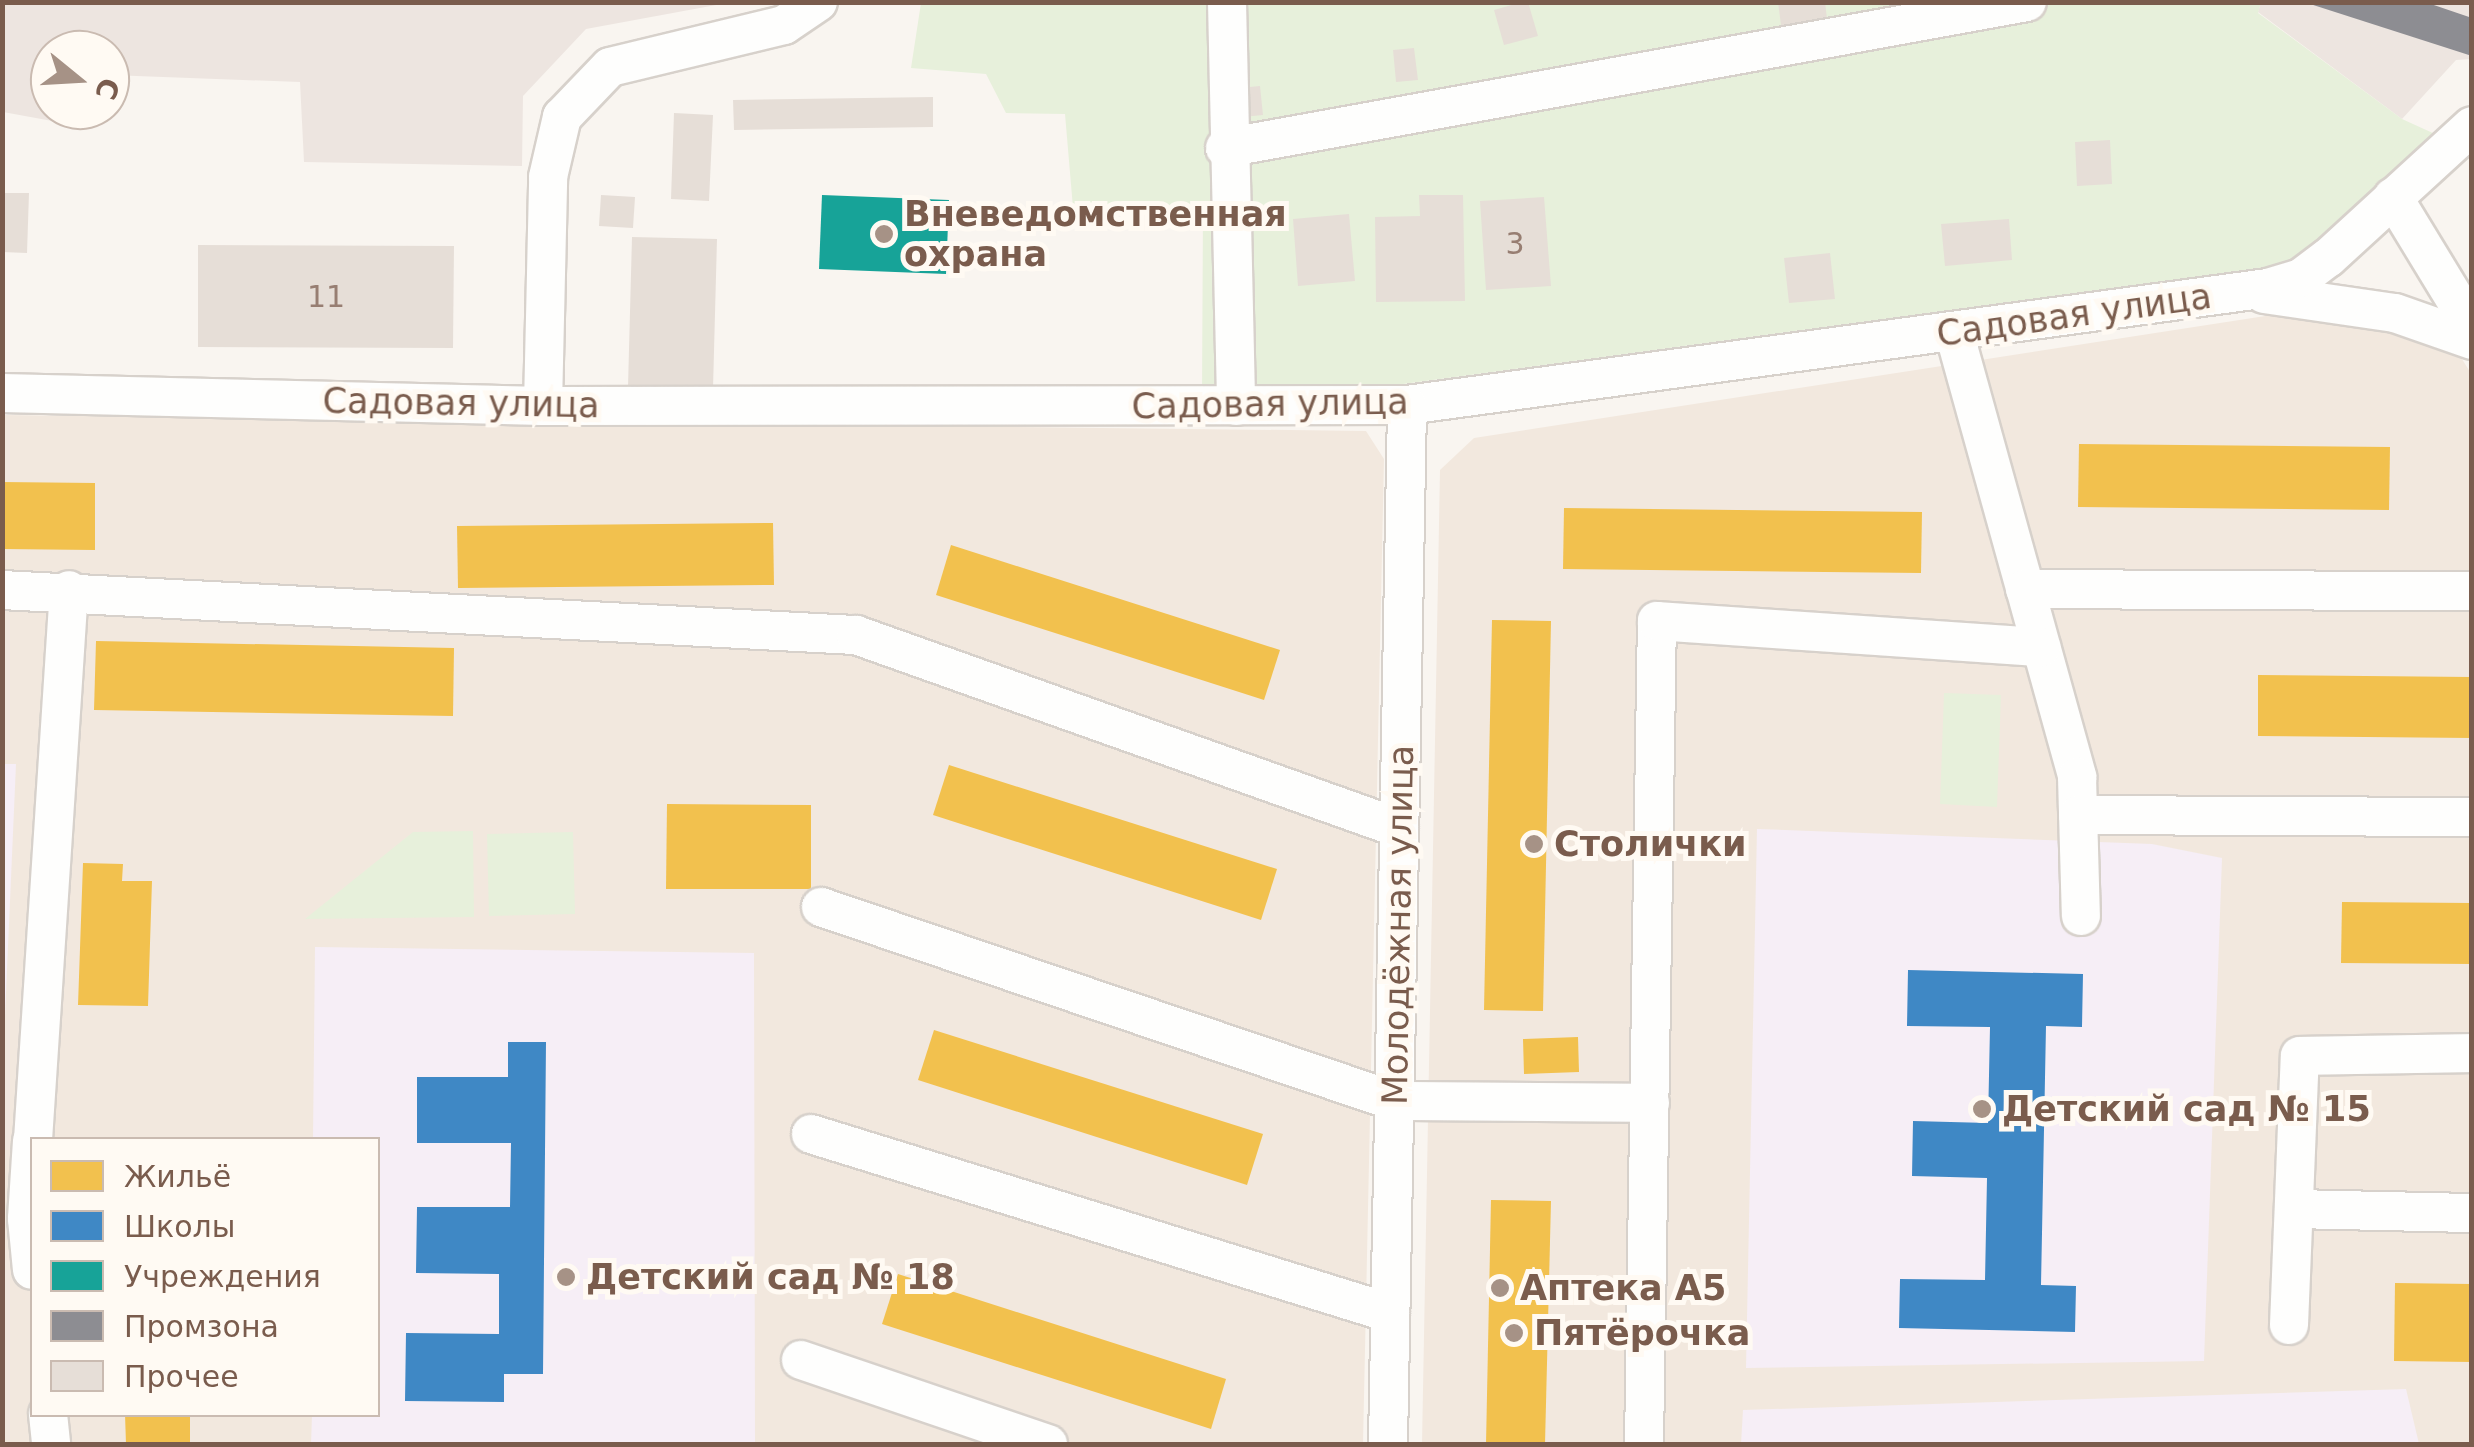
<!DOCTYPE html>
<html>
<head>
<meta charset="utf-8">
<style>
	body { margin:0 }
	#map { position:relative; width:2474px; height:1447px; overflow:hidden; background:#f9f5f0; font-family:"DejaVu Sans",sans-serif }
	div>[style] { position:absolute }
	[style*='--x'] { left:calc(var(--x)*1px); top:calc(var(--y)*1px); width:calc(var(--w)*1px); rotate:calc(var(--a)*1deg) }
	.residential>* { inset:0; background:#f2e8de }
	.industrial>* { inset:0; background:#ede5e0 }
	.education>* { inset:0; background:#f6eef6 }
	.green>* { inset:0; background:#e7f0db }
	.homes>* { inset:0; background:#f2c14e }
	.schools>* { inset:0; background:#3f88c5 }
	.public>* { inset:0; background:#17a398 }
	.industry>* { inset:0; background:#8d8d92 }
	.building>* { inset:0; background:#e6ded7 }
	.roads { filter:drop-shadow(2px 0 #d7d1cb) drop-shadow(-2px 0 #d7d1cb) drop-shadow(0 2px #d7d1cb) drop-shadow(0 -2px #d7d1cb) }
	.minor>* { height:38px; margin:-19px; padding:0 19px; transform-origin:19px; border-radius:19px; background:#fefefd }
	.dots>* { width:28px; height:28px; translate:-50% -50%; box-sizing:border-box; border:5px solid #fffaf3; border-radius:50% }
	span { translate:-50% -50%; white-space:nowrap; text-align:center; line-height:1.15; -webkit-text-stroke:10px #fffaf3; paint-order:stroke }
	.number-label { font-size:30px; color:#977e72 }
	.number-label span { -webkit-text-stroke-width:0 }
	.poi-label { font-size:35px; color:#7a5c4d; font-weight:700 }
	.left { translate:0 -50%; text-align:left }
	.street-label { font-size:35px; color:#7a5c4d }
	.frame { position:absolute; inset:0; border:5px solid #7a5c4d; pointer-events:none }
	.legend { position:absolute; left:30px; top:1137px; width:350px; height:280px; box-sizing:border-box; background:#fffaf3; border:2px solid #cabbb1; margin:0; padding:12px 18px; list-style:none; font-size:30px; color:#7a5c4d }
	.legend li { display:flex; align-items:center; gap:20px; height:50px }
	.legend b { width:50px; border:2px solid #cabbb1 }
	.north { position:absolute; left:30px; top:30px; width:100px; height:100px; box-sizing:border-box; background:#fffaf3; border:2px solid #cabbb1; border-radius:50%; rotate:108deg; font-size:28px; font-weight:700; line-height:40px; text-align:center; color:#7a5c4d }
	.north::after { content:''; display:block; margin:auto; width:35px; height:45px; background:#a69286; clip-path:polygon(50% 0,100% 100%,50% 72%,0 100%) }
</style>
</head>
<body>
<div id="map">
	<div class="residential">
		<div style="clip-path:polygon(2311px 309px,2455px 348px,2472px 375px,2471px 1444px,1422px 1444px,1440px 470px,1474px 438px)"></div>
		<div style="clip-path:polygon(evenodd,3px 415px,1366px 431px,1384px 459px,1363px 1444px,3px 1444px,3px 415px,32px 1140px,378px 1140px,378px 1414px,32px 1414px,32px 1140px)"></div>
	</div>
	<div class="industrial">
		<div style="clip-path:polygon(2261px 2px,2471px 3px,2471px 59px,2456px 60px,2402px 119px,2258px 12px)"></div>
		<div style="clip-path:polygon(2px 3px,3px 2px,727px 3px,586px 29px,523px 96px,522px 166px,304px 162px,300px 82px,110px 75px,110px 50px,50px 50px,50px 110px,86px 110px,85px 127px,3px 112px)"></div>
	</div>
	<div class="education">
		<div style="clip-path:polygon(3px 764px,16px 764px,3px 1061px,2px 764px)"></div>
		<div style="clip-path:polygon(1757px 829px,2152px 844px,2222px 858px,2204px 1361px,1746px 1368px)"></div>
		<div style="clip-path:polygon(315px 947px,754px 953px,755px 1444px,311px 1444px,312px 1415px,378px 1414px,378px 1140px,313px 1139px)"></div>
		<div style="clip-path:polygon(2406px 1389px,2419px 1444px,1741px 1444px,1743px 1410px)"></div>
	</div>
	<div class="green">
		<div style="clip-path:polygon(2261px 2px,2258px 13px,2402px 119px,2435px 134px,2291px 264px,1403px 384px,1202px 393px,1203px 207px,1073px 208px,1065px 114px,1006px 113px,986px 74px,911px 68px,921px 3px)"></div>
		<div style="clip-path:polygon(1944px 693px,2001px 695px,1997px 807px,1940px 804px)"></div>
		<div style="clip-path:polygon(473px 831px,474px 917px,305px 919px,413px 832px)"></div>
		<div style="clip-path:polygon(573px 832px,575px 914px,489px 916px,487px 834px)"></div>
	</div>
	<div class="homes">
		<div style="clip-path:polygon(2079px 444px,2390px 447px,2389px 510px,2078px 507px)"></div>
		<div style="clip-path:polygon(2px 482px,95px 483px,95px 550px,2px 549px)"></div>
		<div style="clip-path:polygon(1564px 508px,1922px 512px,1921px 573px,1563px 569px)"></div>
		<div style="clip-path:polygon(773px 523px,774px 585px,458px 588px,457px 526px)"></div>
		<div style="clip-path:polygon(951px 545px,1280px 650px,1264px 700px,936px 595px)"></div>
		<div style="clip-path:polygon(1492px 620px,1551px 621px,1543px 1011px,1484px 1010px)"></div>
		<div style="clip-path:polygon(96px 641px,454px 648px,453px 716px,94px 710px)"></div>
		<div style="clip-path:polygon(2258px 675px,2472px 677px,2472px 738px,2258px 736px)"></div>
		<div style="clip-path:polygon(949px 765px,1277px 869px,1261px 920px,933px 815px)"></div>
		<div style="clip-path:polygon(667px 804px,811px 805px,811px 889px,666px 889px)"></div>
		<div style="clip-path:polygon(83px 863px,123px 864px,122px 881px,152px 881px,148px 1006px,78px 1005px)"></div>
		<div style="clip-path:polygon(2342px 902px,2472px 903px,2472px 964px,2341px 963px)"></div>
		<div style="clip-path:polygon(934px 1030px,1263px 1134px,1247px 1185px,918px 1080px)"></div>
		<div style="clip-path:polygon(1578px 1037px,1579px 1072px,1524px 1074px,1523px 1039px)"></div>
		<div style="clip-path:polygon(1491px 1200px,1551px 1201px,1545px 1444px,1486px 1444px)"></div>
		<div style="clip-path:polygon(898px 1274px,1226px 1379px,1211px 1429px,882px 1324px)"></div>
		<div style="clip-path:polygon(2395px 1283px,2472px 1284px,2472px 1362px,2394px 1361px)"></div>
		<div style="clip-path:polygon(125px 1414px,190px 1414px,190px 1444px,126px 1444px)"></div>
	</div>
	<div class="schools">
		<div style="clip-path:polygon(1908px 970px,2083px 974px,2082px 1027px,2046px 1026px,2041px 1285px,2076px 1286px,2075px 1332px,1899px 1328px,1900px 1279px,1985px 1280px,1987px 1178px,1912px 1176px,1913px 1121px,1988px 1123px,1990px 1027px,1907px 1026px)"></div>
		<div style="clip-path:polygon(508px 1042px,546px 1042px,543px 1374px,504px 1374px,504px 1402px,405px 1401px,406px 1333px,499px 1334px,499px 1274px,416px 1273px,417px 1207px,510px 1207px,511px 1143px,417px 1143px,417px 1077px,508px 1077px)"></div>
	</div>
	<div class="public">
		<div style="clip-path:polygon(822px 195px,949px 200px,946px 274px,819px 269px)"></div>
	</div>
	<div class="industry">
		<div style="clip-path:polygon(2425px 2px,2472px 18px,2472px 56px,2307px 3px)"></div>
	</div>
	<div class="building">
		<div style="clip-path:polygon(1522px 2px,1528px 2px,1538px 36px,1504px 45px,1494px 10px)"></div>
		<div style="clip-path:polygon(1778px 2px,1825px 2px,1828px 27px,1782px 33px)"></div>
		<div style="clip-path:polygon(1414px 48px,1418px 80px,1396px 82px,1393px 50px)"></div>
		<div style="clip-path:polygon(1260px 86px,1263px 115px,1242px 117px,1239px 88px)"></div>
		<div style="clip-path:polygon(933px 97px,933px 127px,734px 130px,733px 100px)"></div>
		<div style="clip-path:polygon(674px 113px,713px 115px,709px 201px,671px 199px)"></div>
		<div style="clip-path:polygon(2110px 140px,2112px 184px,2077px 186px,2075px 142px)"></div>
		<div style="clip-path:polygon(2px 193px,29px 193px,27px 253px,2px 252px)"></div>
		<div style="clip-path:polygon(601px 195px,635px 197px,633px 228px,599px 226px)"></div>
		<div style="clip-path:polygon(1419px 195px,1463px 195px,1465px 301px,1376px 302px,1375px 217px,1420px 216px)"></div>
		<div style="clip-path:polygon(1544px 197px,1551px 286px,1486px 290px,1480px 201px)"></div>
		<div style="clip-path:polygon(1349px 214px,1355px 281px,1298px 286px,1293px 219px)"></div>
		<div style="clip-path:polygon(2009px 219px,2012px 260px,1945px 266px,1941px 224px)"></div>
		<div style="clip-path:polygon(632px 237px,717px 239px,713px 389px,628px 387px)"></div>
		<div style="clip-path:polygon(198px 245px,454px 246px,453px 348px,198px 347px)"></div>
		<div style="clip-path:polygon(1830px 253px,1835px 299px,1789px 303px,1784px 258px)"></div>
	</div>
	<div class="roads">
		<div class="minor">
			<div style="--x:1227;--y:2;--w:404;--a:88.7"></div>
			<div style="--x:1225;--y:148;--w:815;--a:-10.32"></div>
			<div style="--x:2393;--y:197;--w:152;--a:58.7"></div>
			<div style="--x:2264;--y:294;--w:132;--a:8.3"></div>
			<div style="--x:2395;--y:313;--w:82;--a:19.3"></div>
			<div style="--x:1954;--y:332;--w:462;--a:74.5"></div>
			<div style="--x:2077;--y:777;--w:139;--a:88.4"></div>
			<div style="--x:2;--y:393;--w:541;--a:1.38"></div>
			<div style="--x:543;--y:406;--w:864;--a:-0.07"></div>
			<div style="--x:1407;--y:405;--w:869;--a:-7.74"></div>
			<div style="--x:2268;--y:288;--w:34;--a:-17"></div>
			<div style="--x:2301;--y:278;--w:34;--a:-37"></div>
			<div style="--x:2328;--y:258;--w:195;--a:-42.5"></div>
			<div style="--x:543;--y:406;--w:229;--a:-88.7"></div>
			<div style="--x:548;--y:177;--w:62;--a:-76.9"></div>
			<div style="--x:562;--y:117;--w:69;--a:-46.2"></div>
			<div style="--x:610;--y:67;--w:179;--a:-13.6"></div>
			<div style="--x:784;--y:25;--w:41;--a:-34.1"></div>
			<div style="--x:2025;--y:589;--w:447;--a:0.3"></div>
			<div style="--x:2;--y:590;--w:855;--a:3.02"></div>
			<div style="--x:856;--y:635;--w:576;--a:19.57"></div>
			<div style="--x:2078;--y:815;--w:394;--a:0.3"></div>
			<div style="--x:821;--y:907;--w:605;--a:18.7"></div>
			<div style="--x:1394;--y:1101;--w:256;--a:0.4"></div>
			<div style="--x:811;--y:1134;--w:606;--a:17.18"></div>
			<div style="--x:33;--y:1140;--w:551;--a:-86.26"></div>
			<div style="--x:32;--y:1141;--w:78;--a:93.7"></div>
			<div style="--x:27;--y:1219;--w:51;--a:84.4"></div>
			<div style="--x:2294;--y:1209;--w:178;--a:1.3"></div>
			<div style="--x:2289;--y:1325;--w:269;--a:-87.7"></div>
			<div style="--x:2300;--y:1056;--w:172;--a:-1"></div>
			<div style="--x:801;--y:1360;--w:261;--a:18.8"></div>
			<div style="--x:48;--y:1414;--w:30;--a:84"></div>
			<div style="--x:1388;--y:1444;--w:1039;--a:-88.95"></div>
			<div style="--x:1644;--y:1444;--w:823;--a:-89.1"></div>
			<div style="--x:1657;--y:621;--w:385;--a:3.9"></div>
		</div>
	</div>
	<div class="dots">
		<div style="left:884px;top:234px;background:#a69286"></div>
		<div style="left:1534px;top:844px;background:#a69286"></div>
		<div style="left:1982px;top:1109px;background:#a69286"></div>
		<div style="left:566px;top:1277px;background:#a69286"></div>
		<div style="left:1500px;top:1288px;background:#a69286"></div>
		<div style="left:1514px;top:1333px;background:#a69286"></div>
	</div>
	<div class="number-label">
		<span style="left:1515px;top:244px">3</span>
		<span style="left:326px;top:297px">11</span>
	</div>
	<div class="poi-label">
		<span class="left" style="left:904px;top:234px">Вневедомственная<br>охрана</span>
		<span class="left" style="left:1554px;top:844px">Столички</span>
		<span class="left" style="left:2002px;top:1109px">Детский сад № 15</span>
		<span class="left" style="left:586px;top:1277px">Детский сад № 18</span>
		<span class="left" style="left:1520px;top:1288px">Аптека A5</span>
		<span class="left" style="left:1534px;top:1333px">Пятёрочка</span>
	</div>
	<div class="street-label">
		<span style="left:2074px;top:315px;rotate:-8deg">Садовая улица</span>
		<span style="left:461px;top:403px;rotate:1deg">Садовая улица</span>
		<span style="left:1270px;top:404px;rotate:-1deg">Садовая улица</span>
		<span style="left:1398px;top:925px;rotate:-89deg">Молодёжная улица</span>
	</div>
	<div class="frame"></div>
	<ul class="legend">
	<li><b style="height:28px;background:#f2c14e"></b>Жильё</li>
	<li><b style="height:28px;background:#3f88c5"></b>Школы</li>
	<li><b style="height:28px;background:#17a398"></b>Учреждения</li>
	<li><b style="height:28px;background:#8d8d92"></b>Промзона</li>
	<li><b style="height:28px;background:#e6ded7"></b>Прочее</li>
	</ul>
	<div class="north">С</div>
</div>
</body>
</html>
